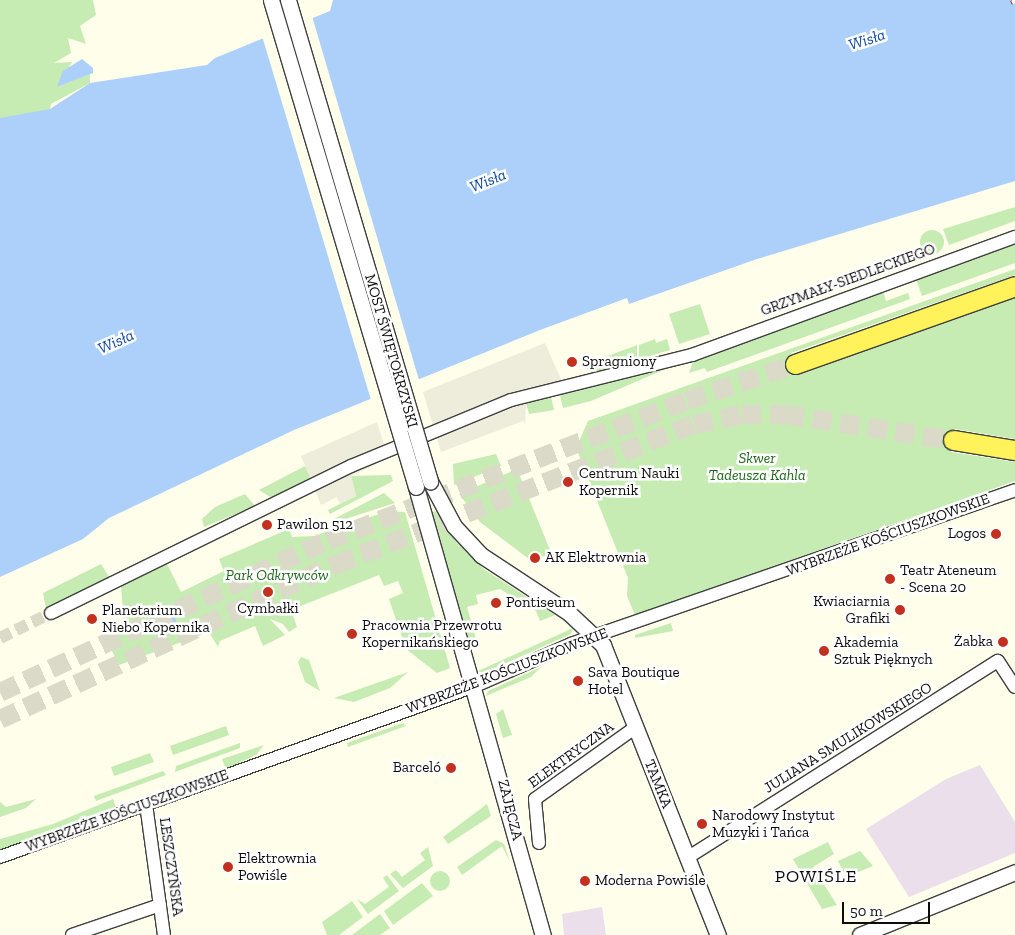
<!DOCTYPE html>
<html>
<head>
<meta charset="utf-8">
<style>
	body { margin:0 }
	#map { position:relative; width:1015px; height:935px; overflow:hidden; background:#fffeea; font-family:"Zilla Slab",serif }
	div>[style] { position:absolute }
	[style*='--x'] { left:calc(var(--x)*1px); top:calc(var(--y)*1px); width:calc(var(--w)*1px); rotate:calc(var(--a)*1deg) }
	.industrial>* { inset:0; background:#ebdfeb }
	.green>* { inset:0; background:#c6ebb3 }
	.round { border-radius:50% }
	.plaza>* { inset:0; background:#eeecda }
	.water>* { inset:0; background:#acd0f9 }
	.pier>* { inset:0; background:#fffeea }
	.minor-tunnel>* { height:12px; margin-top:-6px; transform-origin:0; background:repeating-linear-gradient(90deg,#dbdac9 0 12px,transparent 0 18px) }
	.primary-tunnel>* { height:19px; margin-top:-9.5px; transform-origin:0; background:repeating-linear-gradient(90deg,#dbdac9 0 19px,transparent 0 28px) }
	.roads { filter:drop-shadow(1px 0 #3f3f3f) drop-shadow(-1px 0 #3f3f3f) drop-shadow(0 1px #3f3f3f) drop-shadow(0 -1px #3f3f3f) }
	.minor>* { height:12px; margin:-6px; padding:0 6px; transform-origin:6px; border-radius:6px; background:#fff }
	.tertiary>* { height:15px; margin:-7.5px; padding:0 7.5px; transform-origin:7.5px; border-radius:7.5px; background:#fff }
	.primary>* { height:19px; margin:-9.5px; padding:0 9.5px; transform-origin:9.5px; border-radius:9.5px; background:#fff25a }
	.rail>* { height:5.5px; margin-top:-2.75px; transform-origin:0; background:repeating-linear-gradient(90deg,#fff 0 11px,#c2311e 0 22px); box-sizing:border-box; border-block:1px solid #c2311e }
	.bridges { filter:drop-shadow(1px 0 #3f3f3f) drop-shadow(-1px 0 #3f3f3f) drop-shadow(0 1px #3f3f3f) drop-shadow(0 -1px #3f3f3f) }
	.tertiary-bridge>* { height:15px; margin:-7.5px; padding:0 7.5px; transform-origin:7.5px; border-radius:7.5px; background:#fff }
	.dots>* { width:14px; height:14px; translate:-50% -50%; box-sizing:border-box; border:2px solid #fff; border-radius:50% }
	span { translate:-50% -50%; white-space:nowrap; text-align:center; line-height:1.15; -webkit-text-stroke:5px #fff; paint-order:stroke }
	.street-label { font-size:15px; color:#0c0c0c }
	.poi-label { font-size:15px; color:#0c0c0c }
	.left { translate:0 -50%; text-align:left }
	.right { translate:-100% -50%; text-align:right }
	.park-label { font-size:15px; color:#1d661a; font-style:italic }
	.water-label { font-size:16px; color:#104aa3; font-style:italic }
	.quarter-label { font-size:18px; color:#0c0c0c; letter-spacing:1px }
	.scale { position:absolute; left:842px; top:902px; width:88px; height:22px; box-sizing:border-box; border:2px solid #0c0c0c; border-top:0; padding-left:6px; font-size:15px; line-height:18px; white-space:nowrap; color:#0c0c0c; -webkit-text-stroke:4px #fff; paint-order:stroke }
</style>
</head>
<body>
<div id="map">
	<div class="industrial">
		<div style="clip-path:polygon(980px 765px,1015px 822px,1015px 853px,909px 897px,866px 829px,946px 779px)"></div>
		<div style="clip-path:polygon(602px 907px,606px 935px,564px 935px,562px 914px)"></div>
	</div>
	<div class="green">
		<div style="clip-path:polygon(0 0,93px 0,96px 15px,80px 26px,86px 44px,68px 38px,71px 53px,54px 63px,72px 62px,57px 87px,90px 74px,90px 83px,51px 104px,50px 109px,0 121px)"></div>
		<div style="clip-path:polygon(1015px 207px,1015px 221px,949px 245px,943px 229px)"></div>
		<div class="round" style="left:920px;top:230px;width:24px;height:24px"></div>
		<div style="clip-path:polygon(1015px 242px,1015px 263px,922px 296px,916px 279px)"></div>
		<div style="clip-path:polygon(1015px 269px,1015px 275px,791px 353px,798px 375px,1015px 296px,1015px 439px,955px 429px,951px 452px,1015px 462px,1015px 481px,635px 615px,627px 596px,628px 578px,576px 448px,588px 421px)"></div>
		<div style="clip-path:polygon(883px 291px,886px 301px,908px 293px,910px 299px,707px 372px,705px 368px,689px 373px,694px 359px)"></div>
		<div style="clip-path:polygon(700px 304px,710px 334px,679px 344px,669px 314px)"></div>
		<div style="clip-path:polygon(655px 339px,656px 343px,667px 339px,670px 350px,639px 359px,639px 345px)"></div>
		<div style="clip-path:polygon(637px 345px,637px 361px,591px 373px,584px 365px)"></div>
		<div style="clip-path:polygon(675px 365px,591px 401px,563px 408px,560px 395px)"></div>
		<div style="clip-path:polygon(551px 397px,554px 410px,529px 414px,526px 403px)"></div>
		<div style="clip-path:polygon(496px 454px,501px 466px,454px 485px,453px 464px)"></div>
		<div style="clip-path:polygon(305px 466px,313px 478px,272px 498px,259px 490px)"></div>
		<div style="clip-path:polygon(517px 469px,552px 555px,533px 558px,533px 562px,480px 522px,459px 494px)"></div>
		<div style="clip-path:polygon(391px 475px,393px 481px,330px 514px,328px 510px,356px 496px,351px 476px)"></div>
		<div style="clip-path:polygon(384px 493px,395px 503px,336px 522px,334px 519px)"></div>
		<div style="clip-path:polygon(245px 494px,255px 506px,204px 527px,202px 519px,215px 507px)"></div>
		<div style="clip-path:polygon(388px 511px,405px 512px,450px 668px,437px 673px,406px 649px,389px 599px,403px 593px,398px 581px,384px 586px,379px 575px,298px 607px,292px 613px,297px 627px,289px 632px,283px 624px,270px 619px,285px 635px,263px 646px,255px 626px,220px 641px,218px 647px,209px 632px,119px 665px,104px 635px,124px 623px,121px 586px,167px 564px,181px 592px,224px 571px,219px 559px,289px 529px,292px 537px,314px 536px)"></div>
		<div style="clip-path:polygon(436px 511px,457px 543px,485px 570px,555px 615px,540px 621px,536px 611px,500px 589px,476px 595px,478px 604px,467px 607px,478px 646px,471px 649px,431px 513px)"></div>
		<div style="clip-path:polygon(101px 564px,109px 577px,46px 608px,43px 593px)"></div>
		<div style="clip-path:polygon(671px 623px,673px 631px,635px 638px,635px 635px)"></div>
		<div style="clip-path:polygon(573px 628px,571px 634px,484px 673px,478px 671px)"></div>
		<div style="clip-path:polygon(301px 657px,309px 660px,320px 691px,305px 682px,298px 662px)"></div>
		<div style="clip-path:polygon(541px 667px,531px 677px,486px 696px,488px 691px)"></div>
		<div style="clip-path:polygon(408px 672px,390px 688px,354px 702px,334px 698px)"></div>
		<div style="clip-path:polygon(503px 709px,512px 735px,503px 738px,496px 714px)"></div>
		<div style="clip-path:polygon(403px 723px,406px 726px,348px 747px,347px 743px)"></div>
		<div style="clip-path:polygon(226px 726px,229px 735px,173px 755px,170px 746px)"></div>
		<div style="clip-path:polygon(240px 743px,240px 748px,175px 772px,176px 766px)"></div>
		<div style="clip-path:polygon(264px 745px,256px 755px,226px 769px,222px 759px)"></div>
		<div style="clip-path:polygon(150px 753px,154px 762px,114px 776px,111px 767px)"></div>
		<div style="clip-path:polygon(163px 771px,166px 775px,96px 801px,94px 796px)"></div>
		<div style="clip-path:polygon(36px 799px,26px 808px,0 817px,0 802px,6px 807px)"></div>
		<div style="clip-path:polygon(113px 799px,116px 808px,0 850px,0 839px,53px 824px)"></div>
		<div style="clip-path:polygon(487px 804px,491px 816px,448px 844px,443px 837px)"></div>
		<div style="clip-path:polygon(496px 840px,504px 844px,510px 862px,502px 846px,462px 875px,457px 867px)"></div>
		<div style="clip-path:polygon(828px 842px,834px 854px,813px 867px,837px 905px,822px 909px,793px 859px)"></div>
		<div style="clip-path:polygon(428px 847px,433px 866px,403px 888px,390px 874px,396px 870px,402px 877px,425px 860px,420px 853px)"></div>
		<div style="clip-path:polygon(860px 851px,873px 866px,846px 877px,838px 861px)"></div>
		<div class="round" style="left:430px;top:871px;width:20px;height:20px"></div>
		<div style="clip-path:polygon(387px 875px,399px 891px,368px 914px,357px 899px,365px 904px,389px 887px,383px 878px)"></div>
		<div style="clip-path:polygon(422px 883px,433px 896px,393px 925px,384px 911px)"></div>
		<div style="clip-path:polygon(352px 901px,363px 917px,339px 935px,327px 935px,322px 922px)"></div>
		<div style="clip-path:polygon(380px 914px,390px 928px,380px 935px,352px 935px)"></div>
	</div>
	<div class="plaza">
		<div style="clip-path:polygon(545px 343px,567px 393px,526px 403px,525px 424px,523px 421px,441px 452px,423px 392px)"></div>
		<div style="clip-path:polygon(377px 422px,388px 458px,351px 476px,356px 496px,340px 504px,337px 497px,321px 505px,301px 456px)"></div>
	</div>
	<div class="water">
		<div style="clip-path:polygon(333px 0,1015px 0,1015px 181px,757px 259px,629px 304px,627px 298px,540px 330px,294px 430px,109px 518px,83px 539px,0 577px,0 118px,50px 109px,90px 83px,207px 65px,215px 58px,330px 11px)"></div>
		<div style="clip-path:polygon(82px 59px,93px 68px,93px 73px,57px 87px,63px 71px)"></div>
		<div class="round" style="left:154px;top:611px;width:22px;height:22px"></div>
	</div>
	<div class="pier">
		<div style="clip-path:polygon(312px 16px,419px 380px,371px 400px,262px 36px)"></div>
	</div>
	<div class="minor-tunnel">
		<div style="--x:0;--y:638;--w:57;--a:-26.1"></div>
	</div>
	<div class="primary-tunnel">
		<div style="--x:0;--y:692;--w:362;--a:-24.9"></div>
		<div style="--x:328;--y:540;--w:385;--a:-21.3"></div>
		<div style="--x:687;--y:400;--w:114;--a:-18.4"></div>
		<div style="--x:0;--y:719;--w:370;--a:-24.8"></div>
		<div style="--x:336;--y:564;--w:384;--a:-21.4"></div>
		<div style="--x:694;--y:424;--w:49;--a:-11.8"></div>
		<div style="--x:742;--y:414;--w:43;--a:0"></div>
		<div style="--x:785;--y:414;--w:170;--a:8.8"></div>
	</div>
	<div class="roads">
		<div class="minor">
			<div style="--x:51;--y:613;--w:334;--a:-26.1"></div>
			<div style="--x:351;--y:466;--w:173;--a:-22.4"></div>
			<div style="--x:511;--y:400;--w:187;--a:-14"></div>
			<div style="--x:692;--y:355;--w:344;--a:-20.1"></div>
			<div style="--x:146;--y:804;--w:132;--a:82.2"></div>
			<div style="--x:539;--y:843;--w:44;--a:-95.2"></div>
			<div style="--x:535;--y:799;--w:124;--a:-35.5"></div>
			<div style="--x:0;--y:857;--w:505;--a:-19.8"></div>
			<div style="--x:475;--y:686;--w:105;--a:-23.6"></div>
			<div style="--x:571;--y:644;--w:470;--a:-19.1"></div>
			<div style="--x:687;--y:858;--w:368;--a:-32.4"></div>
			<div style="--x:998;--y:661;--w:31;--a:57"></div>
			<div style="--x:72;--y:935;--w:93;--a:-18.8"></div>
		</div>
		<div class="tertiary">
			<div style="--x:430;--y:481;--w:51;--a:61.9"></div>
			<div style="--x:454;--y:526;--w:40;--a:47"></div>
			<div style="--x:481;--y:555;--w:105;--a:33.4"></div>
			<div style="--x:569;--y:613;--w:47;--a:43.3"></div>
			<div style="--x:603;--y:645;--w:312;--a:68.4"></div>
			<div style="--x:416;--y:487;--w:466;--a:74.2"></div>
			<div style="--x:860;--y:935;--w:167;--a:-22.1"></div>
		</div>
		<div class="primary">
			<div style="--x:795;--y:364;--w:233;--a:-19.5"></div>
			<div style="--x:953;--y:440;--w:63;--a:9.2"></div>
		</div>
	</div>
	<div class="rail">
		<div style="--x:1013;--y:0;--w:4;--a:63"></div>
	</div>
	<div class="bridges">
		<div class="tertiary-bridge">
			<div style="--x:271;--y:0;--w:508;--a:73.42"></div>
			<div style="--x:288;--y:0;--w:502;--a:73.55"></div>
		</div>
	</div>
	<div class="dots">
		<div style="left:572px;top:362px;background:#c2311e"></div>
		<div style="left:568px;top:482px;background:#c2311e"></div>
		<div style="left:267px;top:525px;background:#c2311e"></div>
		<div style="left:996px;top:534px;background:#c2311e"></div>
		<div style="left:535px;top:558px;background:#c2311e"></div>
		<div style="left:890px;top:579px;background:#c2311e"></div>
		<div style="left:268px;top:592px;background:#c2311e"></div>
		<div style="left:496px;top:603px;background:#c2311e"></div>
		<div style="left:900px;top:610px;background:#c2311e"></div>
		<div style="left:92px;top:619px;background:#c2311e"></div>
		<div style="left:352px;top:634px;background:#c2311e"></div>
		<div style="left:1003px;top:642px;background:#c2311e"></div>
		<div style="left:824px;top:651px;background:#c2311e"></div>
		<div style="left:578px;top:681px;background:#c2311e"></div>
		<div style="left:451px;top:768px;background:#c2311e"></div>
		<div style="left:702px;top:824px;background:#c2311e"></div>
		<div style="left:228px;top:867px;background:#c2311e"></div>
		<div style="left:585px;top:881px;background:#c2311e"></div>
	</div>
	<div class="street-label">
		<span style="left:848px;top:280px;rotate:-20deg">GRZYMAŁY-SIEDLECKIEGO</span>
		<span style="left:391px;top:351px;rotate:74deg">MOST ŚWIĘTOKRZYSKI</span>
		<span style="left:888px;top:535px;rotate:-20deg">WYBRZEŻE KOŚCIUSZKOWSKIE</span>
		<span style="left:507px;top:671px;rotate:-21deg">WYBRZEŻE KOŚCIUSZKOWSKIE</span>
		<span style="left:848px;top:738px;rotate:-32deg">JULIANA SMULIKOWSKIEGO</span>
		<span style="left:571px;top:755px;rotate:-36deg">ELEKTRYCZNA</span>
		<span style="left:658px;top:784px;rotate:68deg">TAMKA</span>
		<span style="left:510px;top:810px;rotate:76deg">ZAJĘCZA</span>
		<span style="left:127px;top:811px;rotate:-20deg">WYBRZEŻE KOŚCIUSZKOWSKIE</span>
		<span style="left:171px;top:867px;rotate:82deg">LESZCZYŃSKA</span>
	</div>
	<div class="poi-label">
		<span class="left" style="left:582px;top:362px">Spragniony</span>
		<span class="left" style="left:579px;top:482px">Centrum Nauki<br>Kopernik</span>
		<span class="left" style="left:277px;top:525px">Pawilon 512</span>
		<span class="right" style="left:986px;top:534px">Logos</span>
		<span class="left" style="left:545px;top:558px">AK Elektrownia</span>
		<span class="left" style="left:900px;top:579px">Teatr Ateneum<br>- Scena 20</span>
		<span class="right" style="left:890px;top:610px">Kwiaciarnia<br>Grafiki</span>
		<span class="left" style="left:506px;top:603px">Pontiseum</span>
		<span style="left:268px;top:609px">Cymbałki</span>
		<span class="left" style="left:102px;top:619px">Planetarium<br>Niebo Kopernika</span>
		<span class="left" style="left:362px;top:634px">Pracownia Przewrotu<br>Kopernikańskiego</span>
		<span class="left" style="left:834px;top:651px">Akademia<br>Sztuk Pięknych</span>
		<span class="right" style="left:993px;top:642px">Żabka</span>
		<span class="left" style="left:588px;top:681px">Sava Boutique<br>Hotel</span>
		<span class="right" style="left:441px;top:768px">Barceló</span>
		<span class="left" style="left:712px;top:824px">Narodowy Instytut<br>Muzyki i Tańca</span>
		<span class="left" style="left:238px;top:867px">Elektrownia<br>Powiśle</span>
		<span class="left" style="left:595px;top:881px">Moderna Powiśle</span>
	</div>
	<div class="park-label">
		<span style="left:757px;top:467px">Skwer<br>Tadeusza Kahla</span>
		<span style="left:277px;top:576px">Park Odkrywców</span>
	</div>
	<div class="water-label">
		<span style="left:867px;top:40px;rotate:-18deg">Wisła</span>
		<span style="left:488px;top:181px;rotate:-22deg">Wisła</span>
		<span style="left:116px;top:342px;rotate:-24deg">Wisła</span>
	</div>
	<div class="quarter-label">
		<span style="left:816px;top:876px">POWIŚLE</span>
	</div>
	<div class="scale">50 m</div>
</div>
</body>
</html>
